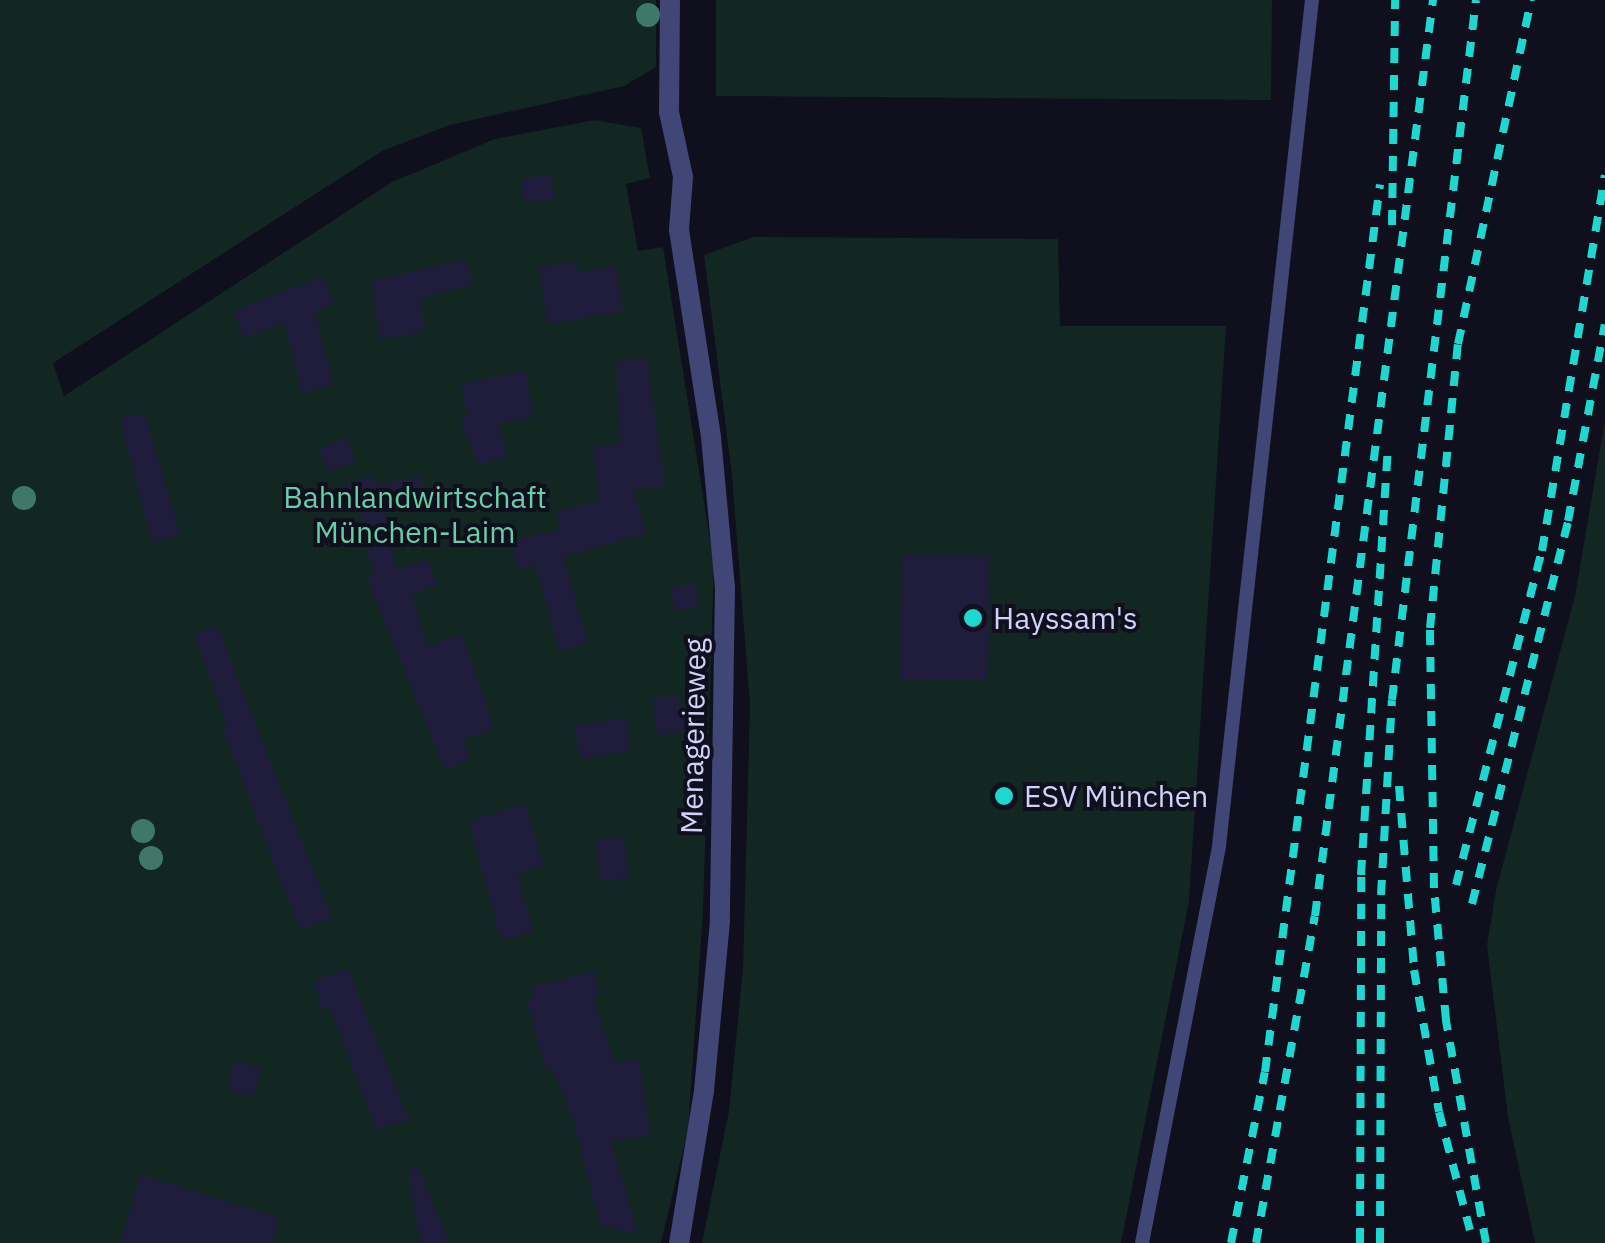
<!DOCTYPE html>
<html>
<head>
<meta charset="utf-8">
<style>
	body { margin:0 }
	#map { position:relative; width:1605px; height:1243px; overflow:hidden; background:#0f0f1d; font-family:"IBM Plex Sans",sans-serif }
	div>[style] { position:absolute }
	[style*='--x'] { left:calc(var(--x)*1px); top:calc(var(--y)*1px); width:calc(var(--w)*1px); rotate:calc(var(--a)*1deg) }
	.green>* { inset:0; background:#122622 }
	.building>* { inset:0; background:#1f1d3b }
	.service>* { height:14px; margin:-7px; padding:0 7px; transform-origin:7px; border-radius:7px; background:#404676 }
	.minor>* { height:20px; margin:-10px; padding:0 10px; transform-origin:10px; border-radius:10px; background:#404676 }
	.rail>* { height:8px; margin-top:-4px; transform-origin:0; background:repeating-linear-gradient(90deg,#1ed8cf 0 15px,transparent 0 27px) }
	.trees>* { width:24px; height:24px; margin:-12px; border-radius:50%; background:#3f7868 }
	.dots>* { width:28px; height:28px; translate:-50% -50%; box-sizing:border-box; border:5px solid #0f0f1d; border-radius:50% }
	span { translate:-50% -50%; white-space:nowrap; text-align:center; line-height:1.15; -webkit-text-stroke:8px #0f0f1d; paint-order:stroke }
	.park-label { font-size:30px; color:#67cea5 }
	.poi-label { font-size:30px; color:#d1d2f9 }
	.left { translate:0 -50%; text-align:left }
	.street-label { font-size:30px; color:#d1d2f9 }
</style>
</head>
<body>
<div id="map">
	<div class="green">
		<div style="clip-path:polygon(0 0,656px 0,656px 67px,624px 86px,450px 125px,382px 151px,53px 363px,64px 396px,392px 182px,495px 139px,595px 120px,641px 128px,650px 178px,626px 184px,638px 251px,663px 247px,714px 564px,703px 912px,688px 1129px,661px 1243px,0 1243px)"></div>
		<div style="clip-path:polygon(716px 0,1272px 0,1271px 100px,716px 96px)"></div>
		<div style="clip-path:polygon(753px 237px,1058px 239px,1060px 326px,1226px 326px,1189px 901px,1121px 1243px,702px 1243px,729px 1111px,743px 969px,750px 705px,732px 476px,704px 255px)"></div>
		<div style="clip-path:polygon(1605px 420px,1605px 1243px,1535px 1243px,1508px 1117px,1487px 945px,1496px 890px,1575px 596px)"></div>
	</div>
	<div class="building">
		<div style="clip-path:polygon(551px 174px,555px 199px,524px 203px,521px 179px)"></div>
		<div style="clip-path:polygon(466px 259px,473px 284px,420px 299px,425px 332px,380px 339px,371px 281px)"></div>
		<div style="clip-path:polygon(576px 261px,578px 273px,616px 266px,623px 312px,549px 324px,538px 268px)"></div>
		<div style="clip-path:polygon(323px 277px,334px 304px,315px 311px,333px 385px,302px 393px,284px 323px,244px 338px,233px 311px)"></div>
		<div style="clip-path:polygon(647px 357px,665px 486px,634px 490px,646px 534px,563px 557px,588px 643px,559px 651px,535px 565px,518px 569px,511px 542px,561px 529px,556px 511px,599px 501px,593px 447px,620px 444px,616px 362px)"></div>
		<div style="clip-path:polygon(525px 370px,533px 417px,499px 423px,507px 457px,478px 465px,460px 419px,468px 417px,461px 384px)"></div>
		<div style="clip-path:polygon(145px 414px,180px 535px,152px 543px,120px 419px)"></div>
		<div style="clip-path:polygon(347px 438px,355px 462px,327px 472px,319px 449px)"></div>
		<div style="clip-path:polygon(369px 476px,379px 485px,421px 476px,426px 500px,384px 510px,397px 570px,428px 559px,437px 585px,412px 594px,427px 647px,461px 634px,484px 696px,493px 730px,462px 739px,470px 760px,445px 770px,367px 578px,373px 576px,360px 510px,352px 512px,343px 485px)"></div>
		<div style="clip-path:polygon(901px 555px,990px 556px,988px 680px,900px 679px)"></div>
		<div style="clip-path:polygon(695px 583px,699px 607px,675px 611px,670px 588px)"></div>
		<div style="clip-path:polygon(217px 626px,332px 919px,300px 930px,222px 728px,227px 726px,195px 634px)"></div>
		<div style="clip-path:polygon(678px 694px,685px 731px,658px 736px,652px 699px)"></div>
		<div style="clip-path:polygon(626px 718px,630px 751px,580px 759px,574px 726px)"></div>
		<div style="clip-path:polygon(525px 804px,544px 866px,517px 873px,533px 932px,501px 940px,469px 821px)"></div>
		<div style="clip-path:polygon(624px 836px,629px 877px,600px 881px,595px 840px)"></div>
		<div style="clip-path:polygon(348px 969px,409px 1120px,376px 1130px,330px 1007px,323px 1010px,313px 981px)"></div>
		<div style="clip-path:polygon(594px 971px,600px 995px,593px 997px,614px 1062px,639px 1058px,650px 1136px,611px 1141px,638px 1234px,600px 1226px,574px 1122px,553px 1069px,546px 1071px,527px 1000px,533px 998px,530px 987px)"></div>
		<div style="clip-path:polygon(235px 1061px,261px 1068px,253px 1097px,227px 1089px)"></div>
		<div style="clip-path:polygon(418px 1167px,449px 1243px,420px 1243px,408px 1170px)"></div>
		<div style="clip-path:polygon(141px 1175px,280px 1218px,272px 1243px,120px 1243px)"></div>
	</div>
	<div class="service">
		<div style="--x:1142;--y:1243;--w:404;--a:-79"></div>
		<div style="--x:1219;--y:846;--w:851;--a:-83.73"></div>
	</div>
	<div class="minor">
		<div style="--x:670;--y:0;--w:112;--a:90.5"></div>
		<div style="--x:669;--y:112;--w:66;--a:77.8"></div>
		<div style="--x:683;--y:177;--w:53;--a:94.3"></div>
		<div style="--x:679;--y:230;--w:209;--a:81.2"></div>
		<div style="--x:711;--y:437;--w:151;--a:84.7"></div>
		<div style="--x:725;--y:587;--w:334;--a:90.9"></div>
		<div style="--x:720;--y:921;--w:171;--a:95.4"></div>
		<div style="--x:704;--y:1091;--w:154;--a:99.3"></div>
	</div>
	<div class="rail">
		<div style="--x:1392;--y:225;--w:225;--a:-89.2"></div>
		<div style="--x:1399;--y:786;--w:185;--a:85.3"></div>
		<div style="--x:1414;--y:970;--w:144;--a:80"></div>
		<div style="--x:1439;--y:1112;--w:122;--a:75.3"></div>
		<div style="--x:1456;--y:885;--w:345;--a:-75.6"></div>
		<div style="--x:1542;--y:551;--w:381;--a:-80.5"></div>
		<div style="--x:1472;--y:904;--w:395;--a:-75.9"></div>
		<div style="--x:1568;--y:521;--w:200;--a:-79.4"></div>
		<div style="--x:1231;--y:1243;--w:174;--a:-78.8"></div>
		<div style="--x:1265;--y:1072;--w:895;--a:-82.62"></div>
		<div style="--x:1256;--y:1243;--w:332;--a:-79.8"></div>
		<div style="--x:1315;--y:916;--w:924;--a:-82.66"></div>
		<div style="--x:1360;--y:1243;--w:368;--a:-89.8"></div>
		<div style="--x:1361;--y:875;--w:426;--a:-86.4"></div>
		<div style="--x:1380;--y:1243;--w:348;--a:-89.8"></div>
		<div style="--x:1381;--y:895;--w:195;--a:-86.8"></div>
		<div style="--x:1392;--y:700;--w:705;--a:-83.16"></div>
		<div style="--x:1486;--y:1243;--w:227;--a:-100.2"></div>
		<div style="--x:1446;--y:1020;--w:133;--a:-95.2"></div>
		<div style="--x:1434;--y:888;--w:260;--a:-90.9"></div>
		<div style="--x:1430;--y:628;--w:285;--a:-84.4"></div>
		<div style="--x:1458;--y:344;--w:352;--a:-78"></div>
	</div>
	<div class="trees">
		<div style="left:648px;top:15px"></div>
		<div style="left:24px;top:498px"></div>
		<div style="left:143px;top:831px"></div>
		<div style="left:151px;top:858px"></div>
	</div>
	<div class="dots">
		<div style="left:973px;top:618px;background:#1ed8cf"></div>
		<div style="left:1004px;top:796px;background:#1ed8cf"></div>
	</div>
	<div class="park-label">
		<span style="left:415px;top:514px">Bahnlandwirtschaft<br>München-Laim</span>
	</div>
	<div class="poi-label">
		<span class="left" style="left:993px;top:618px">Hayssam's</span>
		<span class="left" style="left:1024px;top:796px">ESV München</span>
	</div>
	<div class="street-label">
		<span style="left:693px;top:736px;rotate:-89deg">Menagerieweg</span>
	</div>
</div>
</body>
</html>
